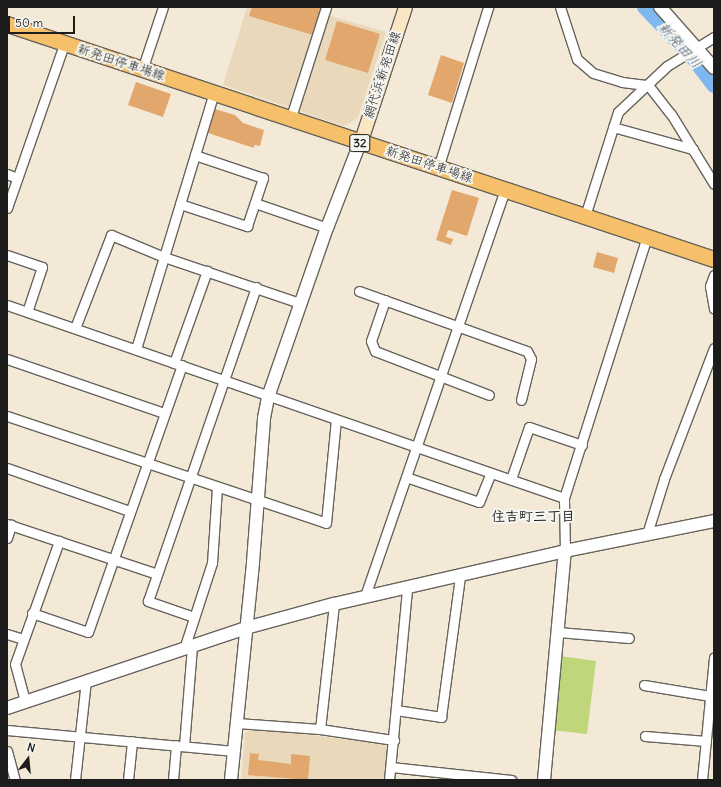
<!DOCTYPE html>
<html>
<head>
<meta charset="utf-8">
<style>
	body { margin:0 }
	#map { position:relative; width:721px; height:787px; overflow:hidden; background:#f3e9d6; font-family:Delius,"Klee One",sans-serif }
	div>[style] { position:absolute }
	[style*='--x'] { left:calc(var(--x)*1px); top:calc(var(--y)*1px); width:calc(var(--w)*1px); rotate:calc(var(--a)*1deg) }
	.built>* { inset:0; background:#ead8ba }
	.green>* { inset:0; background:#c0d67a }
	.river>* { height:16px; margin:-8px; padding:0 8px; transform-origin:8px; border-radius:8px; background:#7fb7ef }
	.building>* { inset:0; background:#e2a76d }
	.roads { filter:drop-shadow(1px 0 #67645d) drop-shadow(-1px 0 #67645d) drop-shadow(0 1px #67645d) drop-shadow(0 -1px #67645d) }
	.minor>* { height:9px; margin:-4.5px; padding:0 4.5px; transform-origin:4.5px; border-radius:4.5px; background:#fff }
	.tertiary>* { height:12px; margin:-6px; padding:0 6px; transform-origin:6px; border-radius:6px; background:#fff }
	.secondary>* { height:13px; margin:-6.5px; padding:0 6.5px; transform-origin:6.5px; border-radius:6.5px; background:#fbe6c4 }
	.primary>* { height:15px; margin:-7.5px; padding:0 7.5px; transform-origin:7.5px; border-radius:7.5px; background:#f6c06b }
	span { translate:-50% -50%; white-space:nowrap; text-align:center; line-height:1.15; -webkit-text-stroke:4px #f6f6f2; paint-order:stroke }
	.shield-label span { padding:1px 3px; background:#f6f6f2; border:1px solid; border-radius:3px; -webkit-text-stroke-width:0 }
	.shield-label { font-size:12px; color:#1c1c1c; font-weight:700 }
	.street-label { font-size:13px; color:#1c1c1c }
	.water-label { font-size:14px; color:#445a70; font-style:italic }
	.neighbourhood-label { font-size:14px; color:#1c1c1c; font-weight:700 }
	.frame { position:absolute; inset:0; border:8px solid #1c1c1c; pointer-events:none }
	.north { position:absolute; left:8px; top:739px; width:40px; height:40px; -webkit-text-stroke:3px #f6f6f2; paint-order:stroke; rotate:16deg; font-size:11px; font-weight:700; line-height:16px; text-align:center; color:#1c1c1c }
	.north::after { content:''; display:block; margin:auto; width:14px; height:18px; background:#1c1c1c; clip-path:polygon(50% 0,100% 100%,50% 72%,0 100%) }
	.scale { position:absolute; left:8px; top:16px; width:67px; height:18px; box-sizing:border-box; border:2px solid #1c1c1c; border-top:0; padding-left:5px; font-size:12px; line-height:14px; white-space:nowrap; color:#1c1c1c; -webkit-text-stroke:3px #f6f6f2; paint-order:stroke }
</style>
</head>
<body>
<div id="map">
	<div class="built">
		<div style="clip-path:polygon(247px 7px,331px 7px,328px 15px,386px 32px,358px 118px,344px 126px,223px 85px)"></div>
		<div style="clip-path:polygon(251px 728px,383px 744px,388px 748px,385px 780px,241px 780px,245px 733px)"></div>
	</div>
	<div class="green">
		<div style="clip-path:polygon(560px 656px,596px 661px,587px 734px,551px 730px)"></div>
	</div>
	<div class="river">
		<div style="--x:645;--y:7;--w:69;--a:46.2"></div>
		<div style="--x:693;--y:57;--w:35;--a:53"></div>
	</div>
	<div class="building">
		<div style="clip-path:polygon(252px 7px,321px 7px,313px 35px,249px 16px)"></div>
		<div style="clip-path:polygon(337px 21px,380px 34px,368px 73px,325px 60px)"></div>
		<div style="clip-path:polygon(441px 55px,464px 63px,452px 103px,428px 95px)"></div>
		<div style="clip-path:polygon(136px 82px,171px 94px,163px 117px,128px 105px)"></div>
		<div style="clip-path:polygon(215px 109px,235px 115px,243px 123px,264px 130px,260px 146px,254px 145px,254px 148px,208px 133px)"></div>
		<div style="clip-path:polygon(452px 190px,479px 198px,467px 236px,448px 230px,446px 237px,453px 239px,451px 245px,436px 240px)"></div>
		<div style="clip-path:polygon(597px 252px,618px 258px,614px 273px,593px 267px)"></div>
		<div style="clip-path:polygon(250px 753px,259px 754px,258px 760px,291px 764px,291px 754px,310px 756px,308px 780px,248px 775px)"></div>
	</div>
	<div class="roads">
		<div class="minor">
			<div style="--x:560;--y:7;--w:55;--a:71.9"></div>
			<div style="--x:577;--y:59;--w:21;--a:41"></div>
			<div style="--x:593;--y:73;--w:30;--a:17"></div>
			<div style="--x:622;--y:82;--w:26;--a:7"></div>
			<div style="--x:648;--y:85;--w:37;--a:52"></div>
			<div style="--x:671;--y:114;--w:82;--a:58.4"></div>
			<div style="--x:142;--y:70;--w:66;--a:-71.6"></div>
			<div style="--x:290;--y:120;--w:119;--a:-72.3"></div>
			<div style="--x:613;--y:127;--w:83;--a:15.4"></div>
			<div style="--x:438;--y:168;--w:169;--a:-72.7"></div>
			<div style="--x:7;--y:174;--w:11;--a:22"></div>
			<div style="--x:255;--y:203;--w:76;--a:19.1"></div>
			<div style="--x:180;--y:204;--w:71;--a:18.2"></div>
			<div style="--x:247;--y:226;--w:51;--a:-71.6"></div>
			<div style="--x:263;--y:178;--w:72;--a:-161.3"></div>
			<div style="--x:7;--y:208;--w:174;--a:-70.8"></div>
			<div style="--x:585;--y:216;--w:109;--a:-72.4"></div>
			<div style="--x:618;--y:112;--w:67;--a:-43.2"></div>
			<div style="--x:667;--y:66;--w:55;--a:-31.7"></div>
			<div style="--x:7;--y:255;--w:37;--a:19"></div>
			<div style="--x:42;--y:267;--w:47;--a:108.4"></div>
			<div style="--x:714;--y:275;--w:12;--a:110"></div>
			<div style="--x:710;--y:286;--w:23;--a:80"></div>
			<div style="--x:359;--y:291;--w:178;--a:19.7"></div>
			<div style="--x:527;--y:351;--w:9;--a:63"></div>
			<div style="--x:531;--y:359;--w:42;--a:103.7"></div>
			<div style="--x:385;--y:300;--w:43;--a:108.9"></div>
			<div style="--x:371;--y:341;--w:11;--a:68"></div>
			<div style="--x:375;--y:351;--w:122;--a:21.1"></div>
			<div style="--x:7;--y:305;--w:589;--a:19.11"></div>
			<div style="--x:75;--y:328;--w:100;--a:-68.8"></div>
			<div style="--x:111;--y:235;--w:57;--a:22.5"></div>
			<div style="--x:164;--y:257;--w:144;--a:18.7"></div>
			<div style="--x:136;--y:349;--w:265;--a:-73.1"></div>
			<div style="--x:7;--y:359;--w:166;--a:19"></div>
			<div style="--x:174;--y:363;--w:98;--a:-70.3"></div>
			<div style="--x:7;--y:416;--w:336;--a:18.5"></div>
			<div style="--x:326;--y:523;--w:103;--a:-84.5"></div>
			<div style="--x:7;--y:468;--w:129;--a:19.4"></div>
			<div style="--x:406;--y:477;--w:77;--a:18.9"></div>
			<div style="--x:479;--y:502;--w:31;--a:-68"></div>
			<div style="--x:511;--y:479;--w:55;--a:-70.9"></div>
			<div style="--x:529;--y:427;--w:56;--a:18.8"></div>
			<div style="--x:7;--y:524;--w:158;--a:18.4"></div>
			<div style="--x:647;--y:534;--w:58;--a:-72.8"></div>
			<div style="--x:664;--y:479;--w:140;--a:-69.1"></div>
			<div style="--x:7;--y:538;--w:14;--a:-73"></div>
			<div style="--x:565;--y:551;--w:53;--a:-91.1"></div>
			<div style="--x:564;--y:498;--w:274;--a:-72.4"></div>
			<div style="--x:365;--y:596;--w:430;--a:-71"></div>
			<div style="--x:32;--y:613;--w:59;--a:18.7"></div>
			<div style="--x:88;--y:632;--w:283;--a:-70.6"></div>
			<div style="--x:194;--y:617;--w:49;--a:-160.8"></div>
			<div style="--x:148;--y:601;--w:332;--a:-71"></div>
			<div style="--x:558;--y:632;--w:71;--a:4.8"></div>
			<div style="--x:7;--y:634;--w:17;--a:17"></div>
			<div style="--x:184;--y:649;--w:90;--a:-72"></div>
			<div style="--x:212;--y:563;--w:75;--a:-86.2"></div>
			<div style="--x:644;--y:685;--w:67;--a:9.5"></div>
			<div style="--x:25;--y:701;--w:38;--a:-105"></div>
			<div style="--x:15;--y:664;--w:131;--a:-70.3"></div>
			<div style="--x:396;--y:710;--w:46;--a:8.8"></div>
			<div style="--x:441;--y:717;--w:142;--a:-82.3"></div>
			<div style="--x:237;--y:723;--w:83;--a:4.1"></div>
			<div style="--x:320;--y:729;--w:75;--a:8.5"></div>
			<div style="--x:320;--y:729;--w:126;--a:-83.6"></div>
			<div style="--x:7;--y:730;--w:228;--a:5.3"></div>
			<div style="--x:645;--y:736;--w:61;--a:4.7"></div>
			<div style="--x:184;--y:746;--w:100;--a:-85.4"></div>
			<div style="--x:7;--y:751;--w:30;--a:75"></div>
			<div style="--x:391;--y:767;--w:121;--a:6.2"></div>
			<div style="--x:75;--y:780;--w:100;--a:-83.7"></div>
			<div style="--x:128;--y:780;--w:39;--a:-84"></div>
			<div style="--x:173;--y:780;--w:35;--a:-85"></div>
			<div style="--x:389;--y:780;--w:193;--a:-84.6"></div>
			<div style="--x:702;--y:780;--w:123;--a:-84.4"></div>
		</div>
		<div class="tertiary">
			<div style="--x:660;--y:7;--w:81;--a:48.5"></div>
			<div style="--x:7;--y:708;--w:252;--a:-18.5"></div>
			<div style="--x:246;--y:628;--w:91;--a:-15.3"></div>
			<div style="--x:334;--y:604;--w:237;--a:-12.9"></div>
			<div style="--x:565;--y:551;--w:152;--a:-11.4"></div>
			<div style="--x:231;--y:780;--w:219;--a:-84.2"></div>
			<div style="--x:253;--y:562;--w:144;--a:-85.6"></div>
			<div style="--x:264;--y:418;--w:21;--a:-79"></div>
			<div style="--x:268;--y:397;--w:179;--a:-70.8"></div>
			<div style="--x:327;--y:228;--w:91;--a:-68.8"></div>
			<div style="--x:544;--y:780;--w:230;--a:-84.8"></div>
		</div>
		<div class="secondary">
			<div style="--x:360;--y:143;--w:143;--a:-71.7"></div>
		</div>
		<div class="primary">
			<div style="--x:7;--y:24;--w:745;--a:18.39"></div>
		</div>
	</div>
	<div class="shield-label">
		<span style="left:360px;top:143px">32</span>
	</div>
	<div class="street-label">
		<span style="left:121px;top:63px;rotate:18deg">新発田停車場線</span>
		<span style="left:383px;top:75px;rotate:-72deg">網代浜新発田線</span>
		<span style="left:429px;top:165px;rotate:18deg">新発田停車場線</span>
	</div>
	<div class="water-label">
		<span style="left:680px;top:45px;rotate:48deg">新発田川</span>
	</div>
	<div class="neighbourhood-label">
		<span style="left:533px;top:516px">住吉町三丁目</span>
	</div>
	<div class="frame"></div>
	<div class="north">N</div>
	<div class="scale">50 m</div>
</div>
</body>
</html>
